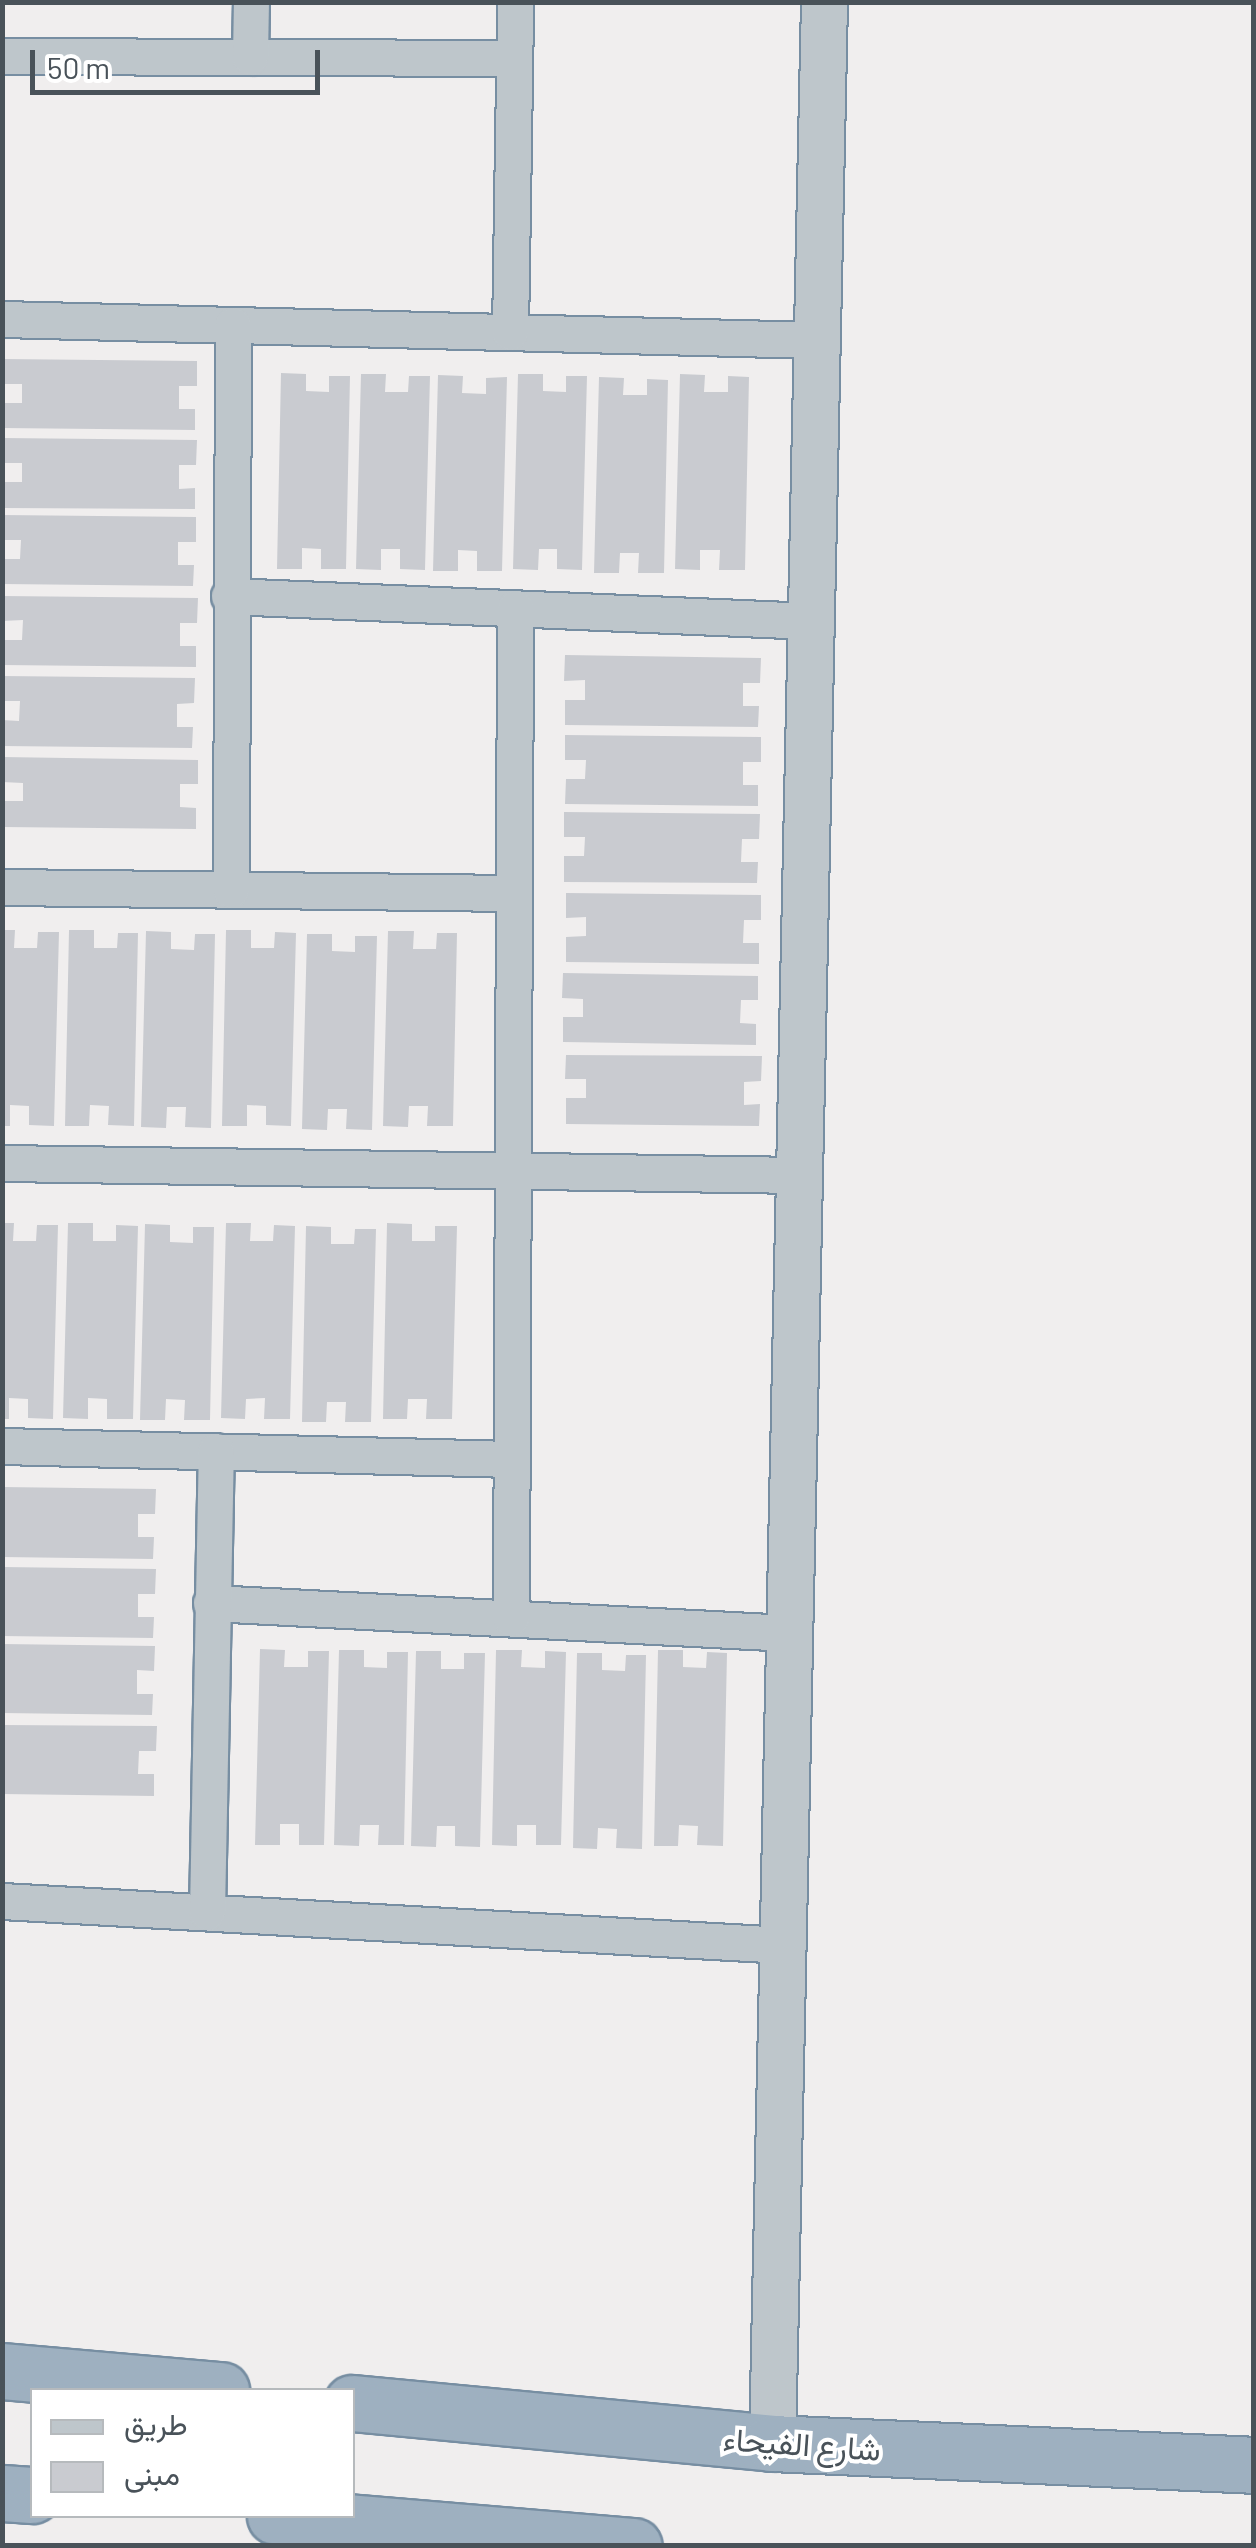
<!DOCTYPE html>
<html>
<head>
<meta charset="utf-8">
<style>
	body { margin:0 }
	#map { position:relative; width:1256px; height:2548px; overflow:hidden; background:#f0eeee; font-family:Barlow,Vazirmatn,sans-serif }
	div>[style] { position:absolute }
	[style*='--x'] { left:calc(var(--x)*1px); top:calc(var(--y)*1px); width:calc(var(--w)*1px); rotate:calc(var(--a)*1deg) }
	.building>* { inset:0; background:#c9cbd0 }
	.roads { filter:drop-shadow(2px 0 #778ea2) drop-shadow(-2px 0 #778ea2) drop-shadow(0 2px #778ea2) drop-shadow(0 -2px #778ea2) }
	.minor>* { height:35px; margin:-17.5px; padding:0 17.5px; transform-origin:17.5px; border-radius:17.5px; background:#bec6cb }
	.tertiary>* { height:45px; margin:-22.5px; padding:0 22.5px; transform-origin:22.5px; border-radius:22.5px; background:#bec6cb }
	.trunk>* { height:55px; margin:-27.5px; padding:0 27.5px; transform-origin:27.5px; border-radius:27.5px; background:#9eb0c0 }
	span { translate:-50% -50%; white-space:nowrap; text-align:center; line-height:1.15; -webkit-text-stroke:8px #fff; paint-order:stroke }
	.street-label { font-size:32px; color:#495259 }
	.frame { position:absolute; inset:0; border:5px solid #495259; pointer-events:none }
	.legend { position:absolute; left:30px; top:2388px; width:325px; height:130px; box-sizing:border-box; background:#fff; border:2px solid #b6babd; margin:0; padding:12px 18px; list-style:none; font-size:30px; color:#495259 }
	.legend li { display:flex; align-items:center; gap:20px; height:50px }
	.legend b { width:50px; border:2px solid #b6babd }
	.scale { position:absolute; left:30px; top:50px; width:290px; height:45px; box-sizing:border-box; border:5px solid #495259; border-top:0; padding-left:12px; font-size:30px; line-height:35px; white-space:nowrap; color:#495259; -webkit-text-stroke:8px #fff; paint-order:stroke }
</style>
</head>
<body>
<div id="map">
	<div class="building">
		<div style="clip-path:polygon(2px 359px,197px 361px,197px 386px,179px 386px,179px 409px,195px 409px,195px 430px,2px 428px,2px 403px,22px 403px,22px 384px,2px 384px)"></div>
		<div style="clip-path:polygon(281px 373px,306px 374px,306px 391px,329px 392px,329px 376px,350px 376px,346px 569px,321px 569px,321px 549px,302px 548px,302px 569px,277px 569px)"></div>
		<div style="clip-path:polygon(361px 374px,386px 374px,385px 392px,408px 392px,409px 376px,430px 376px,425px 570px,400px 569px,400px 549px,381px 549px,381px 570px,356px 569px)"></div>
		<div style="clip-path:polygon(518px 374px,543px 374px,543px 391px,566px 392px,566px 376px,587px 376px,582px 570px,557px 569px,557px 549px,539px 549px,538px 570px,513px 569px)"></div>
		<div style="clip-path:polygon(680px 374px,705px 375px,704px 392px,728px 392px,728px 376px,749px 377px,745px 570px,719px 570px,720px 550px,700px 550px,700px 570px,675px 569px)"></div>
		<div style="clip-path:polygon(438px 375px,463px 376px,462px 393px,486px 394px,486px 378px,507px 377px,502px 571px,477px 571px,477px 551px,458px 550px,458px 571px,433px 571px)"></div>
		<div style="clip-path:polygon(599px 377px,624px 378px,623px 395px,647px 395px,647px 379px,668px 380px,664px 573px,638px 573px,639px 553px,620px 553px,619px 573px,594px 573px)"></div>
		<div style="clip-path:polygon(2px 438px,197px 440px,196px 465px,179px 465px,179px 489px,195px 488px,195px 509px,2px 508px,2px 482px,22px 482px,22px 463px,2px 463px)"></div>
		<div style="clip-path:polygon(2px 515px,196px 517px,196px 542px,178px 542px,178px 565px,194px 565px,193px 586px,2px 584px,2px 559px,20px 559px,21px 540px,2px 540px)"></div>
		<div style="clip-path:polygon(2px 596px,198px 598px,197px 623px,180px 623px,180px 646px,196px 646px,196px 667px,2px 665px,2px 640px,22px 640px,23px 620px,2px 621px)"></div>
		<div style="clip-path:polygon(565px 655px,761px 658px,760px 683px,743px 683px,743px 706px,759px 706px,758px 727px,565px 725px,565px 700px,585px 700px,585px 680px,564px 681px)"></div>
		<div style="clip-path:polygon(2px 676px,195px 678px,194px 703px,177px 704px,177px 727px,193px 727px,192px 748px,2px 746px,2px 720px,19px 721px,20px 701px,2px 701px)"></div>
		<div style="clip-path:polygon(565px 735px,761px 737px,761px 762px,743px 762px,743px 785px,758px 785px,758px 806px,565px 804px,566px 779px,585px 779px,586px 760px,565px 760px)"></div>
		<div style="clip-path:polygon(2px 757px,198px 760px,198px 784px,180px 784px,180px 807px,196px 808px,196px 829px,3px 827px,3px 801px,23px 801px,23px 783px,2px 782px)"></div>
		<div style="clip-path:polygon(564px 812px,760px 814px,759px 839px,742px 839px,741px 862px,758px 862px,757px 883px,564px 882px,564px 856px,584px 856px,585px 837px,564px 837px)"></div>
		<div style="clip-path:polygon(566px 893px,761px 895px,761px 920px,744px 920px,743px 943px,759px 943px,759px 964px,566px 962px,566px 937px,586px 936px,586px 917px,566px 918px)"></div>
		<div style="clip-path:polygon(2px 930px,15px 930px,14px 948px,37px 948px,38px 932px,59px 932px,54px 1126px,29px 1125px,29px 1106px,10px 1105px,10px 1126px,2px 1126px)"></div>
		<div style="clip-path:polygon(69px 930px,94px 930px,94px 948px,117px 948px,118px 933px,138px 933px,134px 1126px,108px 1125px,109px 1106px,90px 1105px,89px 1126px,65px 1126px)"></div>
		<div style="clip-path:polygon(226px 930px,251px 930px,251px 948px,274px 948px,275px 932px,296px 933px,291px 1126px,266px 1125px,266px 1106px,247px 1105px,247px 1126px,222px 1126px)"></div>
		<div style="clip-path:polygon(146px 931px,171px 932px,171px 949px,194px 950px,195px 934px,215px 934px,211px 1128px,185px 1127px,186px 1107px,167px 1107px,166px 1128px,141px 1127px)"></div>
		<div style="clip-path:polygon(388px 931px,414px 931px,413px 949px,436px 949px,437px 933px,457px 933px,453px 1126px,427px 1126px,428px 1106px,409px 1106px,408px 1127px,383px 1126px)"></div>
		<div style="clip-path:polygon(307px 934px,332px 934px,332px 951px,355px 952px,355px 936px,377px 936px,372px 1130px,346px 1129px,347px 1109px,328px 1109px,327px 1130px,302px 1129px)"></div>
		<div style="clip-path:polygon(563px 973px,758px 976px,758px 1000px,741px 1000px,740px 1023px,756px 1024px,756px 1045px,563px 1042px,563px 1017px,583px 1017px,583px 999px,562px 998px)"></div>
		<div style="clip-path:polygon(566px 1055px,762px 1056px,761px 1081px,744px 1082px,744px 1105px,760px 1104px,759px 1126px,566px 1124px,566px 1098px,586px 1098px,586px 1079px,565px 1079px)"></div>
		<div style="clip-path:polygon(2px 1223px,14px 1223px,13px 1241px,36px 1241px,37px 1225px,58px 1225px,53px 1419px,28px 1418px,28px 1399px,9px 1398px,9px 1419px,2px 1419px)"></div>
		<div style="clip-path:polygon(68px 1223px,93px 1223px,93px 1241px,116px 1241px,116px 1225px,138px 1226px,133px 1419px,107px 1419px,107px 1399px,88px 1398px,88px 1419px,63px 1418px)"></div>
		<div style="clip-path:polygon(226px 1223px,251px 1223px,250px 1241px,273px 1241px,274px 1225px,295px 1226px,290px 1419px,264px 1419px,265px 1398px,246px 1399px,245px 1419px,221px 1418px)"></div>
		<div style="clip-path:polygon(387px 1223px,412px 1224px,412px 1241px,435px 1241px,435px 1226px,457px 1226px,452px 1419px,426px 1419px,427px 1399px,408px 1399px,407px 1419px,383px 1419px)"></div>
		<div style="clip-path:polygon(145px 1224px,170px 1225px,170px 1242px,193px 1243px,193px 1227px,214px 1227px,210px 1420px,184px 1420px,185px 1400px,166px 1399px,165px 1420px,140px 1420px)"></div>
		<div style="clip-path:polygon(306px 1226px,331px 1227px,331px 1244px,354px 1244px,355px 1229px,376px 1229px,371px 1422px,345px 1422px,346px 1402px,327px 1402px,326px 1422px,302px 1422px)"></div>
		<div style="clip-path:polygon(2px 1487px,156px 1489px,155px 1514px,138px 1514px,138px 1537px,154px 1537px,153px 1559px,2px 1557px)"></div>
		<div style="clip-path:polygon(2px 1567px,156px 1569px,155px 1594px,138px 1594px,138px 1617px,154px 1617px,153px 1638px,2px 1636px)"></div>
		<div style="clip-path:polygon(2px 1644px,155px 1646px,154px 1671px,137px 1670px,137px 1694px,153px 1694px,152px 1715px,2px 1713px)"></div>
		<div style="clip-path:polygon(260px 1649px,285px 1650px,284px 1667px,308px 1667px,308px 1651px,329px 1651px,324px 1845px,299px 1845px,299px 1824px,280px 1824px,280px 1845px,255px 1845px)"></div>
		<div style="clip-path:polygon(339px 1650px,364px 1650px,364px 1667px,387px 1668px,387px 1652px,408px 1652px,404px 1845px,378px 1845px,379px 1825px,360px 1825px,359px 1846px,334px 1845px)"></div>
		<div style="clip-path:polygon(496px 1650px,522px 1650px,521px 1667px,545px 1668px,545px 1651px,566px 1652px,561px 1845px,536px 1845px,536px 1825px,517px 1825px,517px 1846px,492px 1845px)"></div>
		<div style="clip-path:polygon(658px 1650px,683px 1650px,683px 1667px,706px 1668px,707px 1652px,727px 1653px,723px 1846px,697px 1845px,698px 1826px,679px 1825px,678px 1846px,654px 1846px)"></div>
		<div style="clip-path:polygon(416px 1651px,441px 1651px,441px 1669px,464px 1669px,464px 1653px,485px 1653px,480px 1847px,455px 1846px,455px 1826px,437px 1826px,436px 1847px,411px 1846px)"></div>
		<div style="clip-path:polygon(577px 1653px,602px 1653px,602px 1670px,625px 1671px,626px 1655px,646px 1655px,642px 1849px,616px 1848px,617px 1829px,598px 1828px,597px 1849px,573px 1848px)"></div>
		<div style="clip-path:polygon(2px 1725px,157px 1726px,156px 1751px,139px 1751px,138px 1774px,154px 1774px,154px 1796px,2px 1794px)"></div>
	</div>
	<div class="roads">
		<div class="minor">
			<div style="--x:2;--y:56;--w:512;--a:0.22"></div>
			<div style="--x:250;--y:57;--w:55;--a:-89"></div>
			<div style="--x:2;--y:319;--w:815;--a:1.48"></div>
			<div style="--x:510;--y:332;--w:330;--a:-89.1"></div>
			<div style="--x:229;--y:596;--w:583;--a:2.46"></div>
			<div style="--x:2;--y:887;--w:512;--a:0.67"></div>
			<div style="--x:231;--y:890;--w:565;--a:-89.8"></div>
			<div style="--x:2;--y:1163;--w:797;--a:0.86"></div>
			<div style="--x:2;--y:1446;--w:510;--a:1.46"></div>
			<div style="--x:211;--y:1603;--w:579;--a:2.97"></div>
			<div style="--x:511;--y:1618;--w:1010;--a:-89.77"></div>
			<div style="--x:2;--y:1901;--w:782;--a:3.22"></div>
			<div style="--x:207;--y:1912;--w:461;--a:-88.9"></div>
		</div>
		<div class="tertiary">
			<div style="--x:772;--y:2443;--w:2442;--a:-88.78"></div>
		</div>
		<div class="trunk">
			<div style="--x:2;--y:2371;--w:220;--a:5"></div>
			<div style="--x:352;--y:2403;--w:422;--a:5.4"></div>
			<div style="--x:772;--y:2443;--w:483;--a:2.6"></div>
			<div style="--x:2;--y:2493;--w:30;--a:4"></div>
			<div style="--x:275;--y:2516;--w:360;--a:4.8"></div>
		</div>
	</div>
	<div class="street-label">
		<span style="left:802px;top:2443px;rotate:4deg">شارع الفيحاء</span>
	</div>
	<div class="frame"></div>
	<ul class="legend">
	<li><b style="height:12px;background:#bec6cb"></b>طريق</li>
	<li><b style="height:28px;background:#c9cbd0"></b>مبنى</li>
	</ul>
	<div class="scale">50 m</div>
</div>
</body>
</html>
